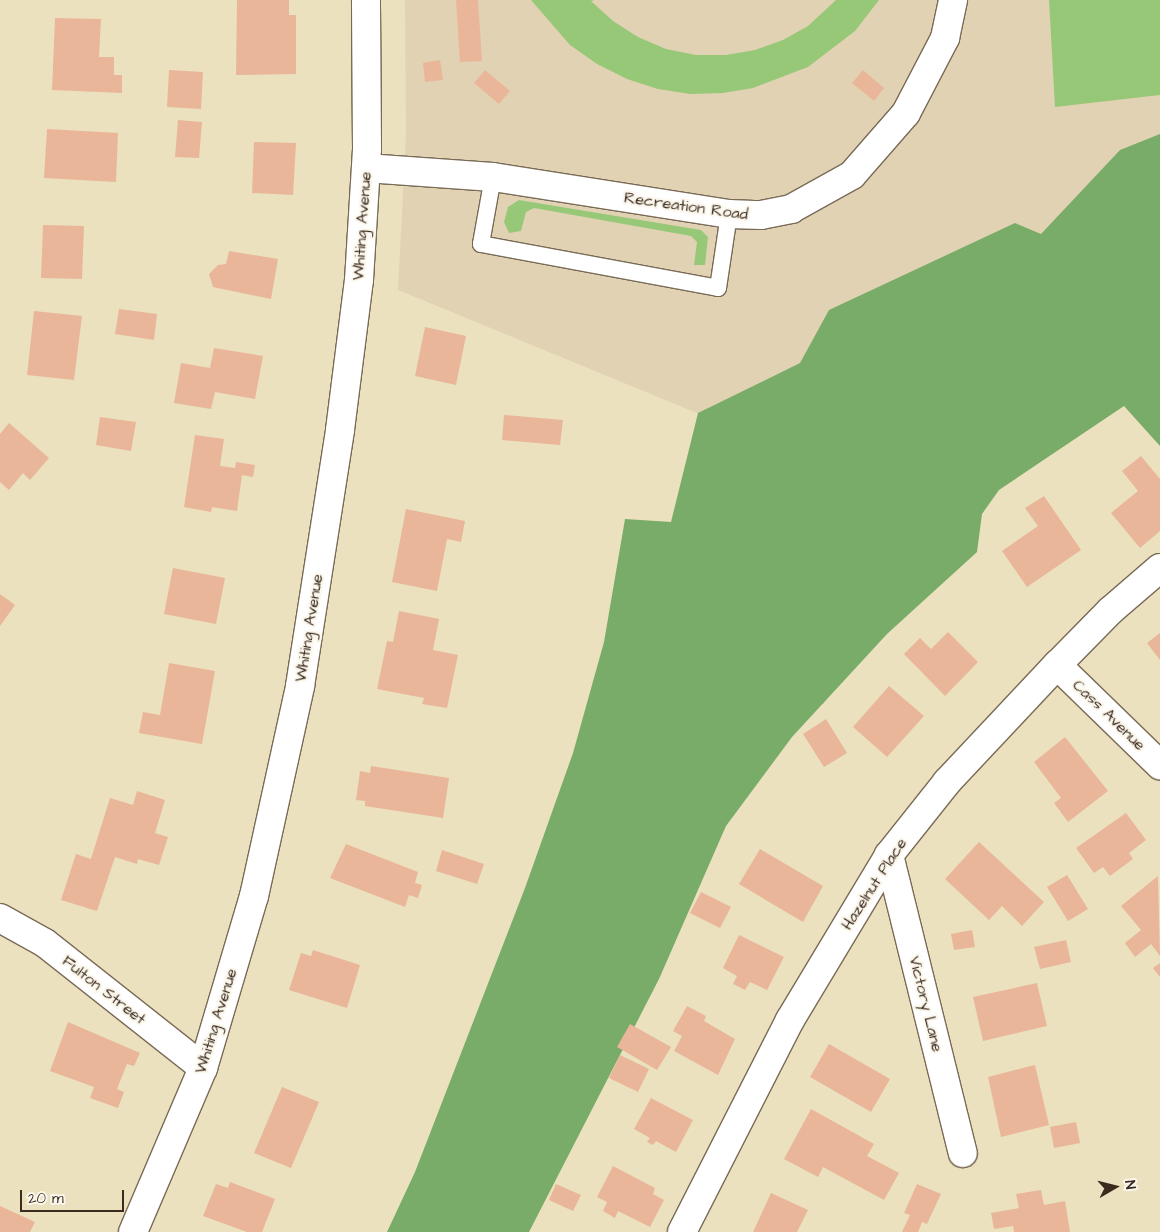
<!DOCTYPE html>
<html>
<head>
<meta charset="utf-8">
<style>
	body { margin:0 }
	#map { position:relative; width:1160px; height:1232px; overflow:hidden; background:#ebe1be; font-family:"Architects Daughter",sans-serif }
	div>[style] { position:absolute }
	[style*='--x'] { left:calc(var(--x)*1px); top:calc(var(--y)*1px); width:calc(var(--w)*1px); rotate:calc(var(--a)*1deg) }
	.built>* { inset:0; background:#e2d2b4 }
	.green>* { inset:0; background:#97c878 }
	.forest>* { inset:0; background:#79ac68 }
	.building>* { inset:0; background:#e9b699 }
	.roads { filter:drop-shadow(1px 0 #796a56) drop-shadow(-1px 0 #796a56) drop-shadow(0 1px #796a56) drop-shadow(0 -1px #796a56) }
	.service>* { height:16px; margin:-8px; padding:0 8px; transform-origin:8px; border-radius:8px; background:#fff }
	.minor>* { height:28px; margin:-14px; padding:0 14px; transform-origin:14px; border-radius:14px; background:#fff }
	.tertiary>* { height:28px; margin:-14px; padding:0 14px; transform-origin:14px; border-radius:14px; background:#fff }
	span { translate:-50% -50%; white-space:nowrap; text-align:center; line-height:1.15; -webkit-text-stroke:4.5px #fbf7ec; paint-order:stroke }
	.street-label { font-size:16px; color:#3b2a1e }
	.north { position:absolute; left:1090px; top:1162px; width:50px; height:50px; -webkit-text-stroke:4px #fbf7ec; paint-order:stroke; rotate:82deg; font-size:14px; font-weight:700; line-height:20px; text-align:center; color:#3b2a1e }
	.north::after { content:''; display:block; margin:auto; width:18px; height:22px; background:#3b2a1e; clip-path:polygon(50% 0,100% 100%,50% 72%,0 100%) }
	.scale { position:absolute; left:20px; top:1190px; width:104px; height:22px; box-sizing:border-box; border:2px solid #3b2a1e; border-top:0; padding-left:6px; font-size:15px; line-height:18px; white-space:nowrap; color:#3b2a1e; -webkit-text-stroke:4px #fbf7ec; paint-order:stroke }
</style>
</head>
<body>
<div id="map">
	<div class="built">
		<div style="clip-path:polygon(405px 0,1160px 0,1160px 374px,1046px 438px,818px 663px,824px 704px,765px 710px,726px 425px,398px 290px,406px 135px)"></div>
	</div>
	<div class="green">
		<div style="clip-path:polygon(531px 0,595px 0,591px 1px,613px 21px,638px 37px,666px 49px,696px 55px,726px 55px,755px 50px,783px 40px,808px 26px,836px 0,879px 0,855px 31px,808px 67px,753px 88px,723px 93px,690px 94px,658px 89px,627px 79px,597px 64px,570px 45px)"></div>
		<div style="clip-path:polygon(1049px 0,1160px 0,1160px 95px,1055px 107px)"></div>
		<div style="clip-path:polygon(519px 200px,701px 230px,708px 237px,705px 265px,694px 265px,697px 242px,691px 236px,534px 208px,526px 212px,521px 231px,509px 233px,504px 222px,508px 207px)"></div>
	</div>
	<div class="forest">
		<div style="clip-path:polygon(1160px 134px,1160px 446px,1124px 406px,999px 490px,982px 514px,977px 552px,887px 634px,792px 737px,726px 826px,659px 979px,529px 1232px,387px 1232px,415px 1172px,525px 888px,573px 753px,604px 642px,625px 519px,671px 522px,698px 413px,800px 363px,829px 310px,1015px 223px,1041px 234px,1120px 150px)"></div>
	</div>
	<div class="building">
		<div style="clip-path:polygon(237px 0,289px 0,289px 15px,296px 15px,296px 74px,236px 75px)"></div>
		<div style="clip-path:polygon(456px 0,478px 0,482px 61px,460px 62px)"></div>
		<div style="clip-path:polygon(55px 18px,101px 19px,99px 57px,114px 57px,114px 75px,122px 75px,122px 93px,52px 90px)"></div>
		<div style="clip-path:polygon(440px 60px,443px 80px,425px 82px,423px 63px)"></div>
		<div style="clip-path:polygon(169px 70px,203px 72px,201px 109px,167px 107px)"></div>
		<div style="clip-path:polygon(485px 70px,510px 91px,499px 104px,474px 83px)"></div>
		<div style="clip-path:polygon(863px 70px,884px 88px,874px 101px,852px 83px)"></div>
		<div style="clip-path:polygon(178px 120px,202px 122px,199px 158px,175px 157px)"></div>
		<div style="clip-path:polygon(47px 129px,118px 133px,116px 182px,44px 178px)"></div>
		<div style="clip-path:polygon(254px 142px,296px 143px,293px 195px,252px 193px)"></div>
		<div style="clip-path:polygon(43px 225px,84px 226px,82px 279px,41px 278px)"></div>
		<div style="clip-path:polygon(229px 251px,278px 259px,271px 299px,213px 287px,209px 274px,218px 265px,226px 264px)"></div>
		<div style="clip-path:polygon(119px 309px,157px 314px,154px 340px,115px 334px)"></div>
		<div style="clip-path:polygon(34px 311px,82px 316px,74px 380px,27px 375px)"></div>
		<div style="clip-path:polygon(425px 327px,466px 336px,456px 385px,415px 376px)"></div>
		<div style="clip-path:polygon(214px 348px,263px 356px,255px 399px,215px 392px,211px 409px,174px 403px,181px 363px,210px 368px)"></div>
		<div style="clip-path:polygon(504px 415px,563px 420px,560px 445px,502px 440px)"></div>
		<div style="clip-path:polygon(100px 417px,136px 422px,131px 451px,96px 445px)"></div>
		<div style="clip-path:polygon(9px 423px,49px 458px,30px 480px,23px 473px,9px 490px,0 482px,0 434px)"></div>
		<div style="clip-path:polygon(195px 435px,224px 439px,220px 466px,235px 468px,236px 462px,255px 465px,253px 477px,242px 475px,237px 511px,212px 507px,211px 512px,184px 507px)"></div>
		<div style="clip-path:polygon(1141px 456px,1160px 479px,1160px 531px,1140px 548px,1111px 513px,1138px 491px,1122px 471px)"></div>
		<div style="clip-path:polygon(1044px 496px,1081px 550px,1027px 587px,1002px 551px,1038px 526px,1025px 508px)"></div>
		<div style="clip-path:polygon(406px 509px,465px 521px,461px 542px,447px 539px,437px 591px,392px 582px)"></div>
		<div style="clip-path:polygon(173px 568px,225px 578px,216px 624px,164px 614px)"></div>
		<div style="clip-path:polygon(0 594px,15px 605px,0 626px)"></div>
		<div style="clip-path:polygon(399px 611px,439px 619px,433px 650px,458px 655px,447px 708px,422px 704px,424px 698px,377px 689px,387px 641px,393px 642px)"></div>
		<div style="clip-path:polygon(948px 632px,978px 662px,945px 696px,904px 654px,920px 638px,931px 649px)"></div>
		<div style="clip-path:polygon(1160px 633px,1160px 660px,1147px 643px)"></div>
		<div style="clip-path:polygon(169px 663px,215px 671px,202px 744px,139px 733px,143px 712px,160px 715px)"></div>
		<div style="clip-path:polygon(889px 686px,924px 716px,887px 757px,853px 727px)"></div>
		<div style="clip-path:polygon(826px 719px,847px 753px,824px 767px,803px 734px)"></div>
		<div style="clip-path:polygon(1065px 737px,1108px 791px,1068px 822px,1054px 803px,1061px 798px,1034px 762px)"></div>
		<div style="clip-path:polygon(371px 766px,449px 778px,443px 818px,365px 806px,365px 801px,356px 800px,360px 771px,370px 773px)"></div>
		<div style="clip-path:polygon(137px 791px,165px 800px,155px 833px,168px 837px,159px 865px,138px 859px,137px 864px,115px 857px,97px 911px,61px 900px,76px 854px,91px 859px,110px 798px,133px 805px)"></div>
		<div style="clip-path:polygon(1126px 813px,1146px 840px,1129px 853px,1133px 859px,1110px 876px,1103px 867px,1094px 873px,1076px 848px)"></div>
		<div style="clip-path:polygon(979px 842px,1044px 902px,1022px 926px,1002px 906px,989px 920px,945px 879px)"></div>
		<div style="clip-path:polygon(346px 844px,418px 872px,415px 883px,422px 885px,418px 898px,409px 895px,405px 907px,330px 878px)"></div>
		<div style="clip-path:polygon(760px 849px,823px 886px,803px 922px,739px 884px)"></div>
		<div style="clip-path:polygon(442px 850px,484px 864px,477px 884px,436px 871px)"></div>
		<div style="clip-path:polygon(1067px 875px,1088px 909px,1068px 921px,1047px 887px)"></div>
		<div style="clip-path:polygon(1158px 876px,1160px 956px,1151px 944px,1135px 957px,1125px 943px,1141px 930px,1121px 906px)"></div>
		<div style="clip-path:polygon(701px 892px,731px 907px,720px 928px,690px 913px)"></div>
		<div style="clip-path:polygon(972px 930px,975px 947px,954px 950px,951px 934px)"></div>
		<div style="clip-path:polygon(739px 935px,784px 957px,767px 990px,750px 982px,745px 990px,733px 984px,737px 976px,723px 968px)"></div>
		<div style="clip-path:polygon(1066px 940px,1071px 962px,1040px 969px,1034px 947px)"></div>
		<div style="clip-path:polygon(313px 950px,360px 965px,347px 1008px,289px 990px,301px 953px,311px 956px)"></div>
		<div style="clip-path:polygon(1160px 963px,1160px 977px,1153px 968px)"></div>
		<div style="clip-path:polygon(1037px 983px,1047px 1026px,983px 1041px,973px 997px)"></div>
		<div style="clip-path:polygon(687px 1006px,706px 1016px,704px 1021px,735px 1039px,718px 1075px,674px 1051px,682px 1036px,673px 1031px)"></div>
		<div style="clip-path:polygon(68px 1022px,140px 1053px,134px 1066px,127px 1064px,117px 1089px,124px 1092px,118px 1108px,90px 1098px,94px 1087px,50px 1071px)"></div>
		<div style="clip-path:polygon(630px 1024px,671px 1047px,657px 1070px,617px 1047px)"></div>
		<div style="clip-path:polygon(829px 1044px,890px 1079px,871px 1112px,810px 1077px)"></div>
		<div style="clip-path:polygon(620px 1055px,649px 1069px,638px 1092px,609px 1078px)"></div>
		<div style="clip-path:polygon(1035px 1065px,1049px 1125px,1001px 1137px,988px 1077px)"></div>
		<div style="clip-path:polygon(282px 1087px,319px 1102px,291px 1168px,254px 1153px)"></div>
		<div style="clip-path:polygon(651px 1098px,693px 1120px,676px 1152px,656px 1141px,653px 1145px,647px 1142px,650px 1138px,634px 1129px)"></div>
		<div style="clip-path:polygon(811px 1109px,874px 1144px,867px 1156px,899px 1173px,884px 1200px,823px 1167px,818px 1177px,784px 1159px)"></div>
		<div style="clip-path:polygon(1076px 1122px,1080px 1143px,1054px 1148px,1050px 1127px)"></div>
		<div style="clip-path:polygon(613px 1166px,655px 1188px,653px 1194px,664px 1200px,650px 1227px,618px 1211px,615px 1218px,603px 1211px,607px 1202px,597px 1197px)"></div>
		<div style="clip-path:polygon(230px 1182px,275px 1199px,262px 1232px,247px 1232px,203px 1216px,216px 1184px,228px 1188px)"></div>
		<div style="clip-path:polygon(556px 1184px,581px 1195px,573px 1211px,549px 1200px)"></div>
		<div style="clip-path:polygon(917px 1184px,941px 1194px,927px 1224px,922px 1222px,918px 1232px,902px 1232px,910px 1215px,904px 1213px)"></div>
		<div style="clip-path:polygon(1041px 1190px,1044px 1205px,1065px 1201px,1070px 1232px,1014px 1232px,1013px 1226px,994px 1229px,991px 1213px,1019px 1208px,1016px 1194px)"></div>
		<div style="clip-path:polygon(771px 1193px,808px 1210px,797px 1232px,753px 1232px)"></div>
		<div style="clip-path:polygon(0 1206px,35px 1222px,30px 1232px,0 1232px)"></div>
	</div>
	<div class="roads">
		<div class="service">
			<div style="--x:493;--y:177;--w:68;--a:100.2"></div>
			<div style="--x:481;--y:244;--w:241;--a:10.5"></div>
			<div style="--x:718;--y:288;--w:75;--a:-81.5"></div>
		</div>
		<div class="minor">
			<div style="--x:366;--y:168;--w:127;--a:4.1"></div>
			<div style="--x:493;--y:177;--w:239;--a:8.9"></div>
			<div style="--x:729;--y:214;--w:32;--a:2"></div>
			<div style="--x:761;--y:215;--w:31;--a:-11"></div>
			<div style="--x:791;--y:209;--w:70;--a:-29.1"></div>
			<div style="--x:852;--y:175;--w:82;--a:-48.9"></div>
			<div style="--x:906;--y:113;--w:85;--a:-62.5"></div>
			<div style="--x:945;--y:38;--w:39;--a:-78"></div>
			<div style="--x:1057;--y:665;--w:144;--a:44.2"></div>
			<div style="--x:889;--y:855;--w:307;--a:76.1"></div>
			<div style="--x:0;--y:918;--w:51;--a:29.1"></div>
			<div style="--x:45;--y:943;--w:201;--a:38.3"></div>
			<div style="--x:682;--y:1232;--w:238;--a:-63"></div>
			<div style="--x:790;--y:1020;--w:192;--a:-59"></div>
			<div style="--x:889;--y:855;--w:93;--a:-51.5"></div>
			<div style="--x:947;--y:782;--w:161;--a:-46.8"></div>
			<div style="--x:1057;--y:665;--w:76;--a:-45.5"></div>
			<div style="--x:1110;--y:611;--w:66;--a:-40.7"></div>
		</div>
		<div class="tertiary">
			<div style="--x:133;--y:1232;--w:178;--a:-66.9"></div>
			<div style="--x:203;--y:1068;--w:179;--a:-73.5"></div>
			<div style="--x:254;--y:896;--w:215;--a:-77.6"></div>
			<div style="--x:300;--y:686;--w:259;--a:-81.1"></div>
			<div style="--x:340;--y:430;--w:151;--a:-82.8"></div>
			<div style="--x:359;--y:280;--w:132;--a:-86.5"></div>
			<div style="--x:367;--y:148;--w:148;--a:-90.4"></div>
		</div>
	</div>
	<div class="street-label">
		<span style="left:686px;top:206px;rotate:8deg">Recreation Road</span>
		<span style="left:362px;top:226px;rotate:-86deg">Whiting Avenue</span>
		<span style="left:309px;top:628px;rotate:-81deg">Whiting Avenue</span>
		<span style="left:1109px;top:715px;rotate:44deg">Cass Avenue</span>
		<span style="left:874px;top:884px;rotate:-57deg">Hazelnut Place</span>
		<span style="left:104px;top:990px;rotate:38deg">Fulton Street</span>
		<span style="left:926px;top:1004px;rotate:76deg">Victory Lane</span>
		<span style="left:216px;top:1021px;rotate:-73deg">Whiting Avenue</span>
	</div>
	<div class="north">N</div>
	<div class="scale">20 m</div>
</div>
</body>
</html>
